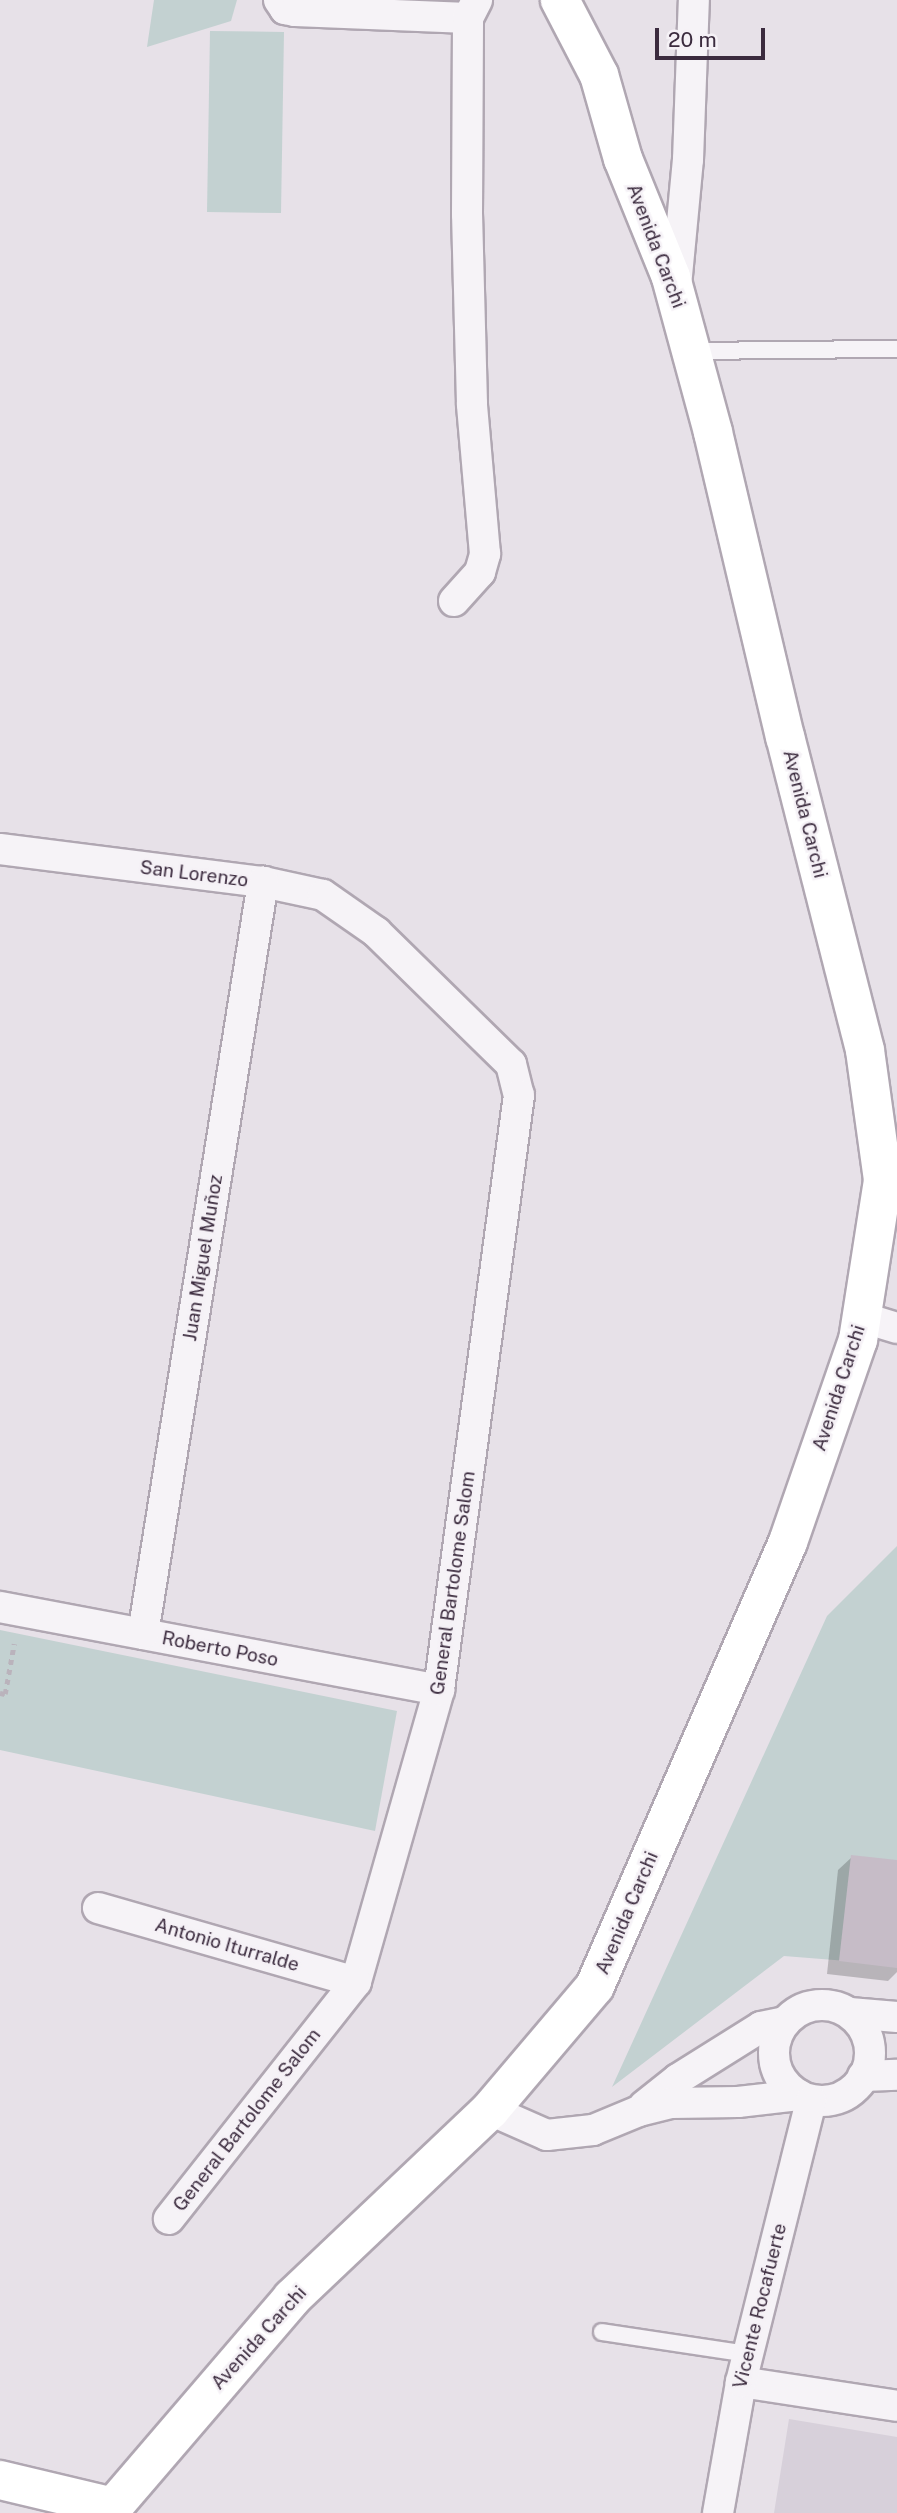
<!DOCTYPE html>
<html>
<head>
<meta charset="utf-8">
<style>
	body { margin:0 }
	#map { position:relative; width:897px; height:2513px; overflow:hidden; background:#e7e1e8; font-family:"Public Sans",sans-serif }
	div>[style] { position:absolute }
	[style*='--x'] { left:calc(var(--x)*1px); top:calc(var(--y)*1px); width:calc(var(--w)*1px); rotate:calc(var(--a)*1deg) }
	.built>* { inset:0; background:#d7d0da }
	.green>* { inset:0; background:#c3d1d1 }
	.shadow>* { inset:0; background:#0003 }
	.building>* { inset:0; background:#c6bcc7 }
	.path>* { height:4.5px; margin-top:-2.25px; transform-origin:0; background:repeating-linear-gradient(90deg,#bab3bc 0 5px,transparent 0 10px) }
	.roads { filter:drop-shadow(2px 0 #b0a7b2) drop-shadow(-2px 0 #b0a7b2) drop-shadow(0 2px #b0a7b2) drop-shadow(0 -2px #b0a7b2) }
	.lane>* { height:16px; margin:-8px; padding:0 8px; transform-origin:8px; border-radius:8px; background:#f6f3f7 }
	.street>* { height:30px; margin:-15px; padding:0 15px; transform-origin:15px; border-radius:15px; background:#f6f3f7 }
	.street>.ring { margin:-15px; padding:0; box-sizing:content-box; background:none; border:30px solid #f6f3f7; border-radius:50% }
	.secondary>* { height:38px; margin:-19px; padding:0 19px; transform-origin:19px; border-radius:19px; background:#fff }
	span { translate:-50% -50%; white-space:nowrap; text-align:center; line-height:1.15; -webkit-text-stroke:5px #f5f1f6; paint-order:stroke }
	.street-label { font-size:19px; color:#3b2b3e }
	.scale { position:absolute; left:655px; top:28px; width:110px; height:32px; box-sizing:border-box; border:4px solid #3b2b3e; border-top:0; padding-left:9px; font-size:21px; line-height:24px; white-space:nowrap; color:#3b2b3e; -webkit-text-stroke:5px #f5f1f6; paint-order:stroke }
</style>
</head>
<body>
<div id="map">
	<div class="built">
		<div style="clip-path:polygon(789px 2419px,897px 2437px,897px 2513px,774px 2513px)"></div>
	</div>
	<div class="green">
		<div style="clip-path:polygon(154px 0,237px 0,231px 21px,147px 47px)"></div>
		<div style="clip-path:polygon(210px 31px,284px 32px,281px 213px,207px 212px)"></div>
		<div style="clip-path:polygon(897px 1546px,897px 1965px,784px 1956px,612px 2087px,827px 1616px)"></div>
		<div style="clip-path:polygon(0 1630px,397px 1711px,375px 1831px,0 1750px)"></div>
	</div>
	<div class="shadow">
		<div style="clip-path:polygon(852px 1857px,897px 1862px,897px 1972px,888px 1981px,827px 1974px,838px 1870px)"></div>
	</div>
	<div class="building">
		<div style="clip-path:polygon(851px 1855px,897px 1860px,897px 1968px,839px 1961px)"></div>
	</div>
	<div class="path">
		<div style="--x:0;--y:1693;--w:5;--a:11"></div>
		<div style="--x:5;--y:1694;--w:51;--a:-79.8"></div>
	</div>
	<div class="roads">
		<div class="lane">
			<div style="--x:692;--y:351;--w:205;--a:-0.6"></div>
			<div style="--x:602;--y:2332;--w:147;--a:8.6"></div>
		</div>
		<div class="street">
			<div style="--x:279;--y:0;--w:11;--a:56"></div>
			<div style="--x:285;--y:9;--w:10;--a:11"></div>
			<div style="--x:295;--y:11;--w:173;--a:2.3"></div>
			<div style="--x:676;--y:286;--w:127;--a:-84.6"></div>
			<div style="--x:688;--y:160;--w:160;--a:-87.9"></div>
			<div style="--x:454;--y:601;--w:39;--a:-48"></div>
			<div style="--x:480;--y:572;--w:19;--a:-74"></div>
			<div style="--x:485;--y:554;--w:151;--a:-95"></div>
			<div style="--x:472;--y:404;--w:190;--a:-91.5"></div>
			<div style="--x:467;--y:214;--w:196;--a:-89.7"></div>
			<div style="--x:468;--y:18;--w:20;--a:-63"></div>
			<div style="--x:0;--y:849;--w:265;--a:7.2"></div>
			<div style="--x:263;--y:882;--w:61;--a:12.2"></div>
			<div style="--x:323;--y:895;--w:65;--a:34.9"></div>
			<div style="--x:376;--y:932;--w:189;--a:44.4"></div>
			<div style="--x:511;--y:1064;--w:32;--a:76"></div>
			<div style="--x:519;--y:1095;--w:600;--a:97.66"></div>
			<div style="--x:439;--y:1690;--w:304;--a:105.9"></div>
			<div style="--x:356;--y:1982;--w:302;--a:128.3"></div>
			<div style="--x:861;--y:1317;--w:38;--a:17"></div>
			<div style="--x:0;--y:1607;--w:447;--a:10.7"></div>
			<div style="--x:143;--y:1634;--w:762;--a:-80.93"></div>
			<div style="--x:98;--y:1908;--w:268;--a:16"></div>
			<div class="ring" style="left:774px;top:2005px;width:66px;height:66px"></div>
			<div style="--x:850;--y:2013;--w:47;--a:4.9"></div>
			<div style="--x:863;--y:2076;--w:34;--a:-2"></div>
			<div style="--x:644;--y:2106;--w:43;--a:-38.5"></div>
			<div style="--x:678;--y:2079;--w:98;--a:-32.1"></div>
			<div style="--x:761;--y:2027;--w:25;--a:-12"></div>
			<div style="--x:490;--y:2110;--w:62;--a:23.7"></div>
			<div style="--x:547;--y:2135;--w:46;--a:-6.2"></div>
			<div style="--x:593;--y:2130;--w:50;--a:-22.4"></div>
			<div style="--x:639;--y:2111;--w:33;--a:-14"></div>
			<div style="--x:671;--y:2103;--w:67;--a:-0.9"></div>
			<div style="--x:738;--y:2102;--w:61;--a:-6.5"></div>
			<div style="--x:741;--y:2382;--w:158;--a:8.7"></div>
			<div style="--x:718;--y:2513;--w:133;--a:-80"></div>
			<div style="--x:741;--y:2382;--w:290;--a:-76"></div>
		</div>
		<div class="secondary">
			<div style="--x:0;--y:2480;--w:116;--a:13.4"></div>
			<div style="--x:113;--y:2507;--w:275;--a:-49.4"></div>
			<div style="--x:292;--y:2298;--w:273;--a:-43.5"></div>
			<div style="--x:490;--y:2110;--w:162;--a:-49.7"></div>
			<div style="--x:595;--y:1986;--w:484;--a:-66.5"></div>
			<div style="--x:788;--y:1542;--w:214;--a:-70.9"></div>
			<div style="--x:858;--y:1340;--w:162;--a:-81.1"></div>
			<div style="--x:883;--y:1180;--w:131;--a:-97.9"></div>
			<div style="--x:865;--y:1050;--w:323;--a:-104.3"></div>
			<div style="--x:785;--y:737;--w:313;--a:-103.3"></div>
			<div style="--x:713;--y:432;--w:161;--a:-105.2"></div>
			<div style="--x:671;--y:277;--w:127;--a:-112.1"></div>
			<div style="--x:623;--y:159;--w:87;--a:-105.9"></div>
			<div style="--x:599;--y:75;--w:85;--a:-117.5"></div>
		</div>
	</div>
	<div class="street-label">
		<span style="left:656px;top:246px;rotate:69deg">Avenida Carchi</span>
		<span style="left:805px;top:814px;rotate:76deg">Avenida Carchi</span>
		<span style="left:194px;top:874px;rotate:7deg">San Lorenzo</span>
		<span style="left:203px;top:1258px;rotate:-81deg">Juan Miguel Muñoz</span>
		<span style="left:839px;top:1388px;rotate:-72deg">Avenida Carchi</span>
		<span style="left:453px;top:1583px;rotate:-82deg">General Bartolome Salom</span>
		<span style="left:220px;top:1649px;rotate:11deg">Roberto Poso</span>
		<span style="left:627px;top:1913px;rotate:-67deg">Avenida Carchi</span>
		<span style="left:227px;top:1945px;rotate:16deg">Antonio Iturralde</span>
		<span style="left:247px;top:2120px;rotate:-52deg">General Bartolome Salom</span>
		<span style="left:760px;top:2306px;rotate:-76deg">Vicente Rocafuerte</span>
		<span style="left:259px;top:2338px;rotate:-48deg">Avenida Carchi</span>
	</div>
	<div class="scale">20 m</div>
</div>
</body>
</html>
